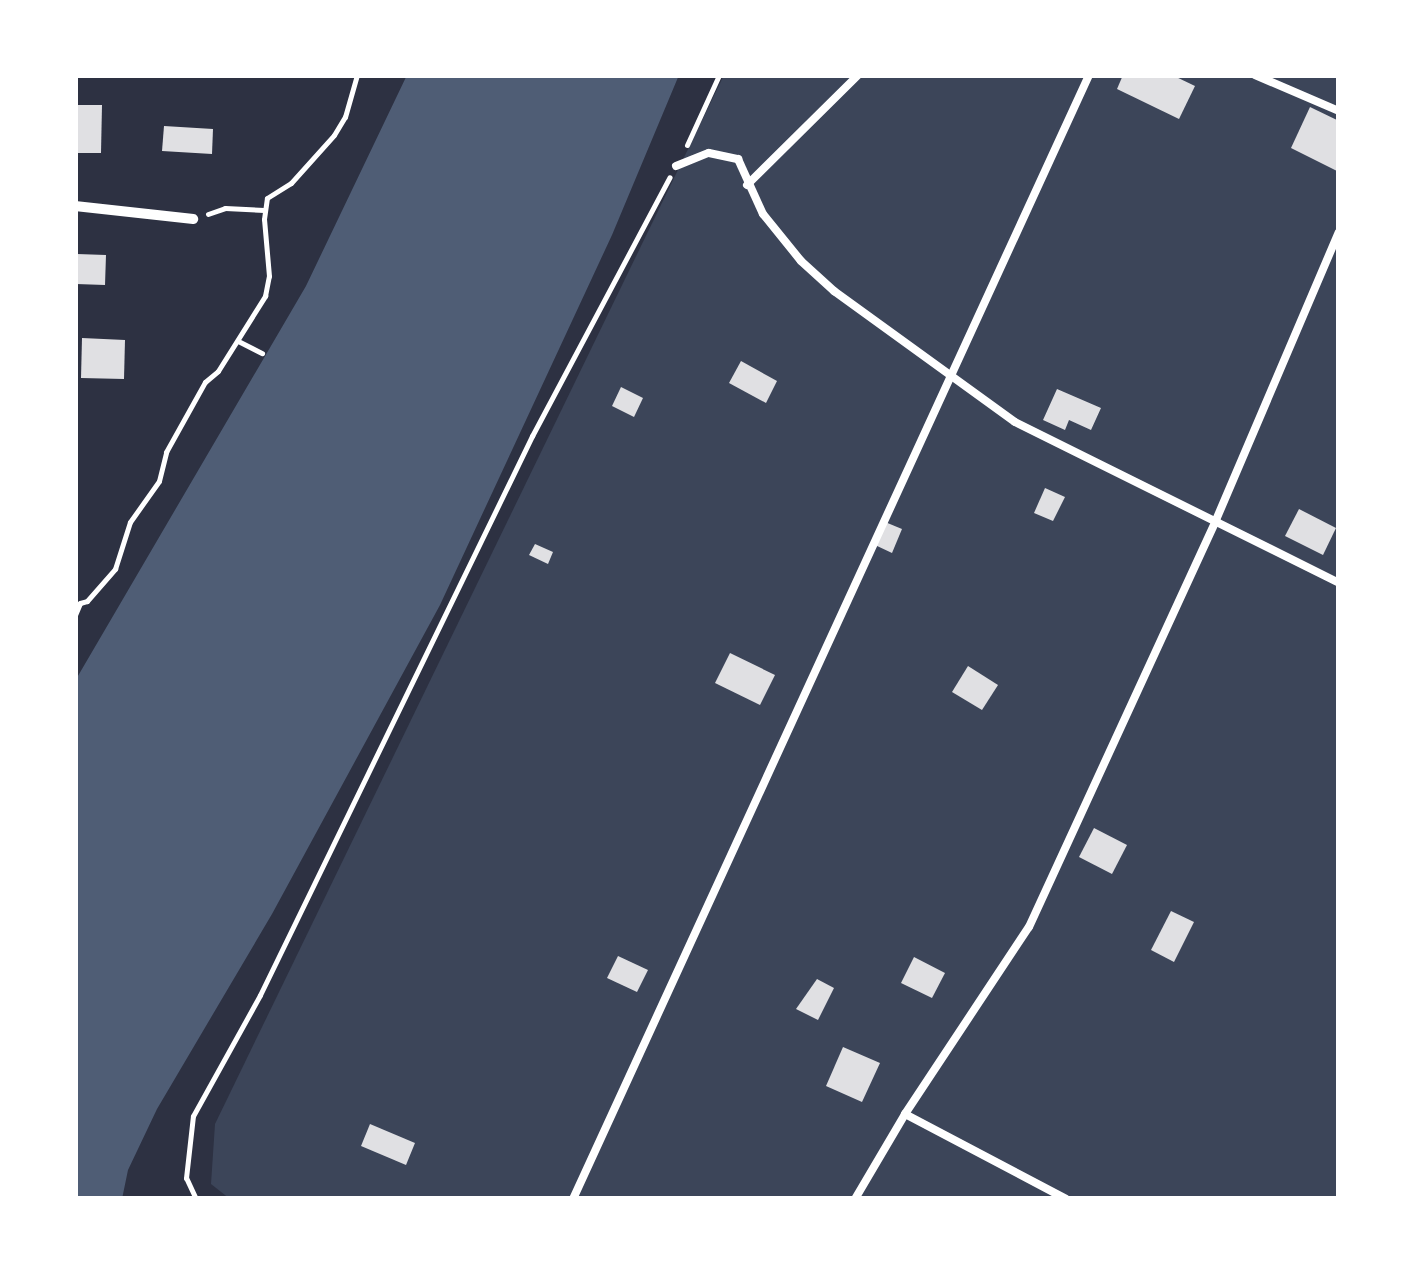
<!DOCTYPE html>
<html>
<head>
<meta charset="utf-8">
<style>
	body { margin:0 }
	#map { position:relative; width:1414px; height:1274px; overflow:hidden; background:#2d3142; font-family:"Fira Sans Condensed",sans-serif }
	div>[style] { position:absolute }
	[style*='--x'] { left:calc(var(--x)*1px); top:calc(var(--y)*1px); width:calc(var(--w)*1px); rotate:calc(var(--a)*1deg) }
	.green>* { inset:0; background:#3c4559 }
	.water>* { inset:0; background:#4f5d75 }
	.building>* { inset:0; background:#e0e0e3 }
	.path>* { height:5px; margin:-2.5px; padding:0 2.5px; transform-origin:2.5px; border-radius:2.5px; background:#fff }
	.service>* { height:8px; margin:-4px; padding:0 4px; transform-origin:4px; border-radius:4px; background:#fff }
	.minor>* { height:10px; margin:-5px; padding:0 5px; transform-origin:5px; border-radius:5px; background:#fff }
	span { translate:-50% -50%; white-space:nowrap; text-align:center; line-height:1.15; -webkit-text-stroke:8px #fff; paint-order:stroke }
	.frame { position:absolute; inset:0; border:78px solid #fff; pointer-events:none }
</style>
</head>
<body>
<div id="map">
	<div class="green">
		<div style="clip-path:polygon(724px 75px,1339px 75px,1339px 1199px,230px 1199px,211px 1184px,215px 1124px)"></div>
	</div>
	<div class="water">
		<div style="clip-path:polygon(407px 75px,679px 75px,612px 235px,440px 605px,272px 914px,157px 1109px,128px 1170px,122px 1199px,75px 1199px,75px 681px,306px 286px)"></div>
	</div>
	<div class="building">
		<div style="clip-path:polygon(1123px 75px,1172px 75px,1195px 86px,1179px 119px,1117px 89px)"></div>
		<div style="clip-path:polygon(75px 105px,102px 105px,101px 153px,75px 153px)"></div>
		<div style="clip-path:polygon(1310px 107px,1339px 121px,1337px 171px,1291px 148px)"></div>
		<div style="clip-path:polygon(164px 126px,213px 129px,212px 154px,162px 151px)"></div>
		<div style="clip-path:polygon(77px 254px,106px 255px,105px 285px,76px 284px)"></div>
		<div style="clip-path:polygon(82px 338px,125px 340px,124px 379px,81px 378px)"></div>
		<div style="clip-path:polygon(741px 361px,777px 381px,766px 403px,729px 383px)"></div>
		<div style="clip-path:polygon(621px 387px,643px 398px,634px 417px,612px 406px)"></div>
		<div style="clip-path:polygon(1057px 389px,1101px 408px,1091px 430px,1069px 420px,1065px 430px,1043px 420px)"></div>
		<div style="clip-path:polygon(1045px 488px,1065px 497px,1053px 521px,1034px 513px)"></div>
		<div style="clip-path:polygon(1299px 509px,1336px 528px,1323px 555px,1285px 536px)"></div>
		<div style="clip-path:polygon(885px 522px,902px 529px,892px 553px,875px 545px)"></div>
		<div style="clip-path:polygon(535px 544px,553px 552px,548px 564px,529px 555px)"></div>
		<div style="clip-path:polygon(730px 653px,775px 675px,760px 705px,715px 683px)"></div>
		<div style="clip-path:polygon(968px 666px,998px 685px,982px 710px,952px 692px)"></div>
		<div style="clip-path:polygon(1094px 828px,1127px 845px,1112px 874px,1079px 857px)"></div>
		<div style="clip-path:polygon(1171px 911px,1194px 922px,1174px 962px,1151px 950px)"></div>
		<div style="clip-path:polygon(618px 956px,648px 970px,637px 992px,607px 978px)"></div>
		<div style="clip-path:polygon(914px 957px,945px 973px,932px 998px,901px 983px)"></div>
		<div style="clip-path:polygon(817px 979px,834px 988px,818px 1020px,796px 1009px)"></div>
		<div style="clip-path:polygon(843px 1047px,880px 1063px,862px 1102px,826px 1086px)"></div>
		<div style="clip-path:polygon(370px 1124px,415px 1143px,406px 1165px,361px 1146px)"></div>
	</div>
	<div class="path">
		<div style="--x:687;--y:145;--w:77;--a:-65.4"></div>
		<div style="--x:208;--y:214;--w:18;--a:-19"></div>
		<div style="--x:225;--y:208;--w:39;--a:3"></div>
		<div style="--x:238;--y:341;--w:27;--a:27"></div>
		<div style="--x:75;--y:615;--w:13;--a:-67"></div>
		<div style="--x:80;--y:603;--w:7;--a:-16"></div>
		<div style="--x:87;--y:601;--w:43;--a:-48.8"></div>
		<div style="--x:115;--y:569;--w:49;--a:-72.3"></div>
		<div style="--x:130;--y:522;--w:50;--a:-54.7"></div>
		<div style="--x:159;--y:481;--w:30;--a:-76"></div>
		<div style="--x:166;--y:452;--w:80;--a:-60.9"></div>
		<div style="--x:205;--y:382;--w:17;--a:-40"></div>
		<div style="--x:218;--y:371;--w:89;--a:-57.9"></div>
		<div style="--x:265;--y:296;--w:20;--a:-79"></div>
		<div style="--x:269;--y:276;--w:57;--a:-95"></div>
		<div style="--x:264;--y:219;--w:21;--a:-82"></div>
		<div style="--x:267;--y:198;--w:28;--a:-32"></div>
		<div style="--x:291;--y:183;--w:64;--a:-48.1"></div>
		<div style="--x:334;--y:135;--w:21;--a:-59"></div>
		<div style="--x:345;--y:117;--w:44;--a:-74.1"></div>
		<div style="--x:196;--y:1199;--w:23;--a:-115"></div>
		<div style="--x:186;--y:1178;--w:62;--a:-83.6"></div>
		<div style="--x:193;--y:1116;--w:138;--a:-61"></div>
		<div style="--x:260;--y:995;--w:622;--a:-64.05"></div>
		<div style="--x:532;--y:436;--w:293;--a:-62"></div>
	</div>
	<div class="service">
		<div style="--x:1255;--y:75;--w:91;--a:23.2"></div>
		<div style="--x:676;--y:166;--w:35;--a:-22"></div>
		<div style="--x:709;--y:153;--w:30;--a:12"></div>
		<div style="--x:738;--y:159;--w:60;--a:65.6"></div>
		<div style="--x:763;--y:214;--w:60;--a:51"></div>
		<div style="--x:801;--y:261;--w:45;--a:42.3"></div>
		<div style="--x:834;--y:291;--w:223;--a:35.9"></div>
		<div style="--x:1015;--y:422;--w:362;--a:26.4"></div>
		<div style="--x:747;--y:185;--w:156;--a:-44.7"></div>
		<div style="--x:905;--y:1114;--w:182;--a:27.8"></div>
		<div style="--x:573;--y:1199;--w:1237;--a:-65.34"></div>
		<div style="--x:855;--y:1199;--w:99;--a:-59.5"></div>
		<div style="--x:905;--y:1114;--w:224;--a:-56.5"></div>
		<div style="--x:1029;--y:927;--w:448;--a:-65.3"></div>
		<div style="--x:1216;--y:520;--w:313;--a:-66.9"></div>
	</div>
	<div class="minor">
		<div style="--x:75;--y:206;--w:119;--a:6.3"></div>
	</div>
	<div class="frame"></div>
</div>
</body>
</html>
